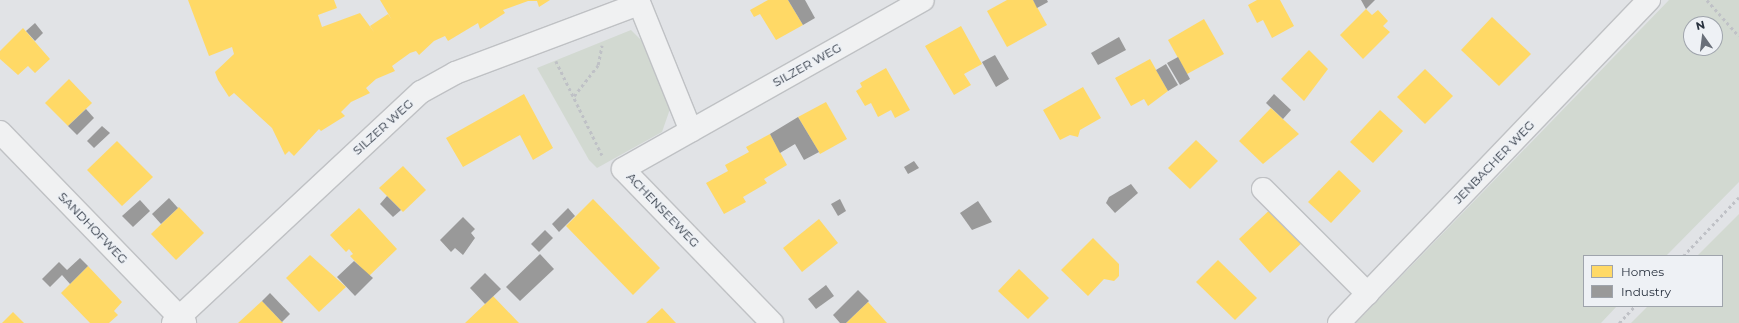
<!DOCTYPE html>
<html>
<head>
<meta charset="utf-8">
<style>
	body { margin:0 }
	#map { position:relative; width:1739px; height:323px; overflow:hidden; background:#e1e3e6; font-family:Montserrat,sans-serif }
	div>[style] { position:absolute }
	[style*='--x'] { left:calc(var(--x)*1px); top:calc(var(--y)*1px); width:calc(var(--w)*1px); rotate:calc(var(--a)*1deg) }
	.green>* { inset:0; background:#d2d9d1 }
	.homes>* { inset:0; background:#ffd966 }
	.industry>* { inset:0; background:#999 }
	.path>* { height:2.5px; margin-top:-1.25px; transform-origin:0; background:repeating-linear-gradient(90deg,#bfc1c6 0 3px,transparent 0 6px) }
	.roads { filter:drop-shadow(1px 0 #bfc1c4) drop-shadow(-1px 0 #bfc1c4) drop-shadow(0 1px #bfc1c4) drop-shadow(0 -1px #bfc1c4) }
	.minor>* { height:22px; margin:-11px; padding:0 11px; transform-origin:11px; border-radius:11px; background:#f0f1f2 }
	span { translate:-50% -50%; white-space:nowrap; text-align:center; line-height:1.15; -webkit-text-stroke:4px #eef1f5; paint-order:stroke }
	.street-label { font-size:12px; color:#28313e }
	.legend { position:absolute; left:1583px; top:255px; width:140px; height:52px; box-sizing:border-box; background:#eef1f5; border:1px solid #9fa4ac; margin:0; padding:5px 7px; list-style:none; font-size:12px; color:#28313e }
	.legend li { display:flex; align-items:center; gap:8px; height:20px }
	.legend b { width:20px; border:1px solid #9fa4ac }
	.north { position:absolute; left:1683px; top:16px; width:40px; height:40px; box-sizing:border-box; background:#eef1f5; border:1px solid #9fa4ac; border-radius:50%; rotate:346deg; font-size:11px; font-weight:700; line-height:16px; text-align:center; color:#28313e }
	.north::after { content:''; display:block; margin:auto; width:14px; height:18px; background:#696f79; clip-path:polygon(50% 0,100% 100%,50% 72%,0 100%) }
</style>
</head>
<body>
<div id="map">
	<div class="green">
		<div style="clip-path:polygon(evenodd,1669px 0,1739px 0,1739px 182px,1666px 256px,1584px 256px,1584px 306px,1617px 306px,1601px 323px,1356px 323px,1669px 0,1691px 24px,1715px 24px,1715px 48px,1691px 48px,1691px 24px)"></div>
		<div style="clip-path:polygon(631px 30px,641px 40px,670px 109px,662px 132px,597px 168px,589px 160px,537px 68px)"></div>
		<div style="clip-path:polygon(1739px 214px,1739px 323px,1631px 323px,1648px 306px,1722px 306px,1722px 256px,1697px 256px)"></div>
	</div>
	<div class="homes">
		<div style="clip-path:polygon(188px 0,334px 0,337px 8px,318px 15px,322px 27px,360px 13px,374px 32px,370px 26px,388px 14px,392px 20px,380px 0,550px 0,539px 7px,537px 1px,528px 1px,503px 10px,505px 13px,480px 29px,478px 23px,448px 41px,445px 36px,434px 41px,419px 55px,416px 51px,410px 53px,392px 66px,395px 71px,376px 79px,366px 88px,370px 93px,351px 102px,341px 112px,345px 116px,321px 131px,319px 129px,294px 156px,289px 151px,285px 155px,272px 128px,234px 93px,229px 97px,218px 80px,215px 72px,234px 54px,232px 47px,209px 56px)"></div>
		<div style="clip-path:polygon(768px 0,788px 0,803px 25px,776px 40px,760px 14px,754px 17px,750px 10px)"></div>
		<div style="clip-path:polygon(1007px 0,1033px 0,1047px 25px,1007px 47px,987px 11px)"></div>
		<div style="clip-path:polygon(1257px 0,1280px 0,1294px 26px,1272px 38px,1263px 20px,1257px 23px,1248px 5px)"></div>
		<div style="clip-path:polygon(1366px 9px,1372px 15px,1378px 10px,1388px 21px,1383px 26px,1390px 32px,1363px 59px,1340px 35px)"></div>
		<div style="clip-path:polygon(1492px 17px,1531px 54px,1499px 86px,1461px 50px)"></div>
		<div style="clip-path:polygon(1204px 19px,1224px 54px,1187px 74px,1168px 40px)"></div>
		<div style="clip-path:polygon(961px 26px,982px 64px,964px 74px,971px 85px,954px 95px,925px 46px)"></div>
		<div style="clip-path:polygon(23px 28px,50px 59px,35px 73px,28px 66px,18px 75px,0 59px,0 51px)"></div>
		<div style="clip-path:polygon(1309px 50px,1328px 69px,1304px 101px,1281px 79px)"></div>
		<div style="clip-path:polygon(1150px 59px,1168px 91px,1148px 106px,1144px 99px,1131px 106px,1115px 78px)"></div>
		<div style="clip-path:polygon(886px 68px,910px 110px,895px 118px,891px 110px,878px 117px,871px 103px,865px 106px,856px 91px,862px 87px,860px 83px)"></div>
		<div style="clip-path:polygon(1425px 69px,1453px 96px,1425px 124px,1397px 97px)"></div>
		<div style="clip-path:polygon(69px 79px,92px 103px,68px 126px,45px 103px)"></div>
		<div style="clip-path:polygon(1083px 87px,1101px 118px,1080px 130px,1078px 137px,1070px 135px,1060px 140px,1043px 110px)"></div>
		<div style="clip-path:polygon(524px 94px,553px 148px,533px 160px,520px 135px,463px 167px,446px 138px)"></div>
		<div style="clip-path:polygon(826px 102px,847px 139px,820px 154px,798px 117px)"></div>
		<div style="clip-path:polygon(1271px 108px,1299px 134px,1263px 164px,1239px 141px)"></div>
		<div style="clip-path:polygon(1380px 110px,1403px 131px,1373px 163px,1350px 142px)"></div>
		<div style="clip-path:polygon(770px 134px,787px 165px,764px 179px,767px 183px,743px 197px,746px 202px,724px 214px,706px 183px,728px 171px,725px 165px,749px 152px,746px 147px)"></div>
		<div style="clip-path:polygon(1196px 140px,1218px 161px,1190px 189px,1168px 168px)"></div>
		<div style="clip-path:polygon(117px 141px,153px 177px,122px 206px,87px 170px)"></div>
		<div style="clip-path:polygon(403px 166px,426px 190px,403px 212px,379px 188px)"></div>
		<div style="clip-path:polygon(1339px 170px,1361px 191px,1331px 223px,1308px 202px)"></div>
		<div style="clip-path:polygon(593px 199px,660px 268px,633px 295px,566px 226px)"></div>
		<div style="clip-path:polygon(1276px 204px,1307px 238px,1270px 273px,1239px 239px)"></div>
		<div style="clip-path:polygon(179px 207px,204px 233px,176px 260px,151px 234px)"></div>
		<div style="clip-path:polygon(359px 208px,397px 249px,369px 276px,350px 256px,353px 254px,349px 249px,346px 252px,330px 235px)"></div>
		<div style="clip-path:polygon(819px 219px,838px 243px,802px 272px,783px 248px)"></div>
		<div style="clip-path:polygon(1093px 238px,1119px 264px,1119px 276px,1114px 281px,1104px 279px,1088px 296px,1061px 270px)"></div>
		<div style="clip-path:polygon(310px 255px,346px 287px,319px 312px,286px 278px)"></div>
		<div style="clip-path:polygon(1218px 260px,1257px 298px,1235px 320px,1196px 282px)"></div>
		<div style="clip-path:polygon(88px 266px,122px 302px,114px 311px,118px 315px,109px 323px,90px 323px,61px 293px)"></div>
		<div style="clip-path:polygon(1019px 269px,1049px 298px,1028px 319px,998px 291px)"></div>
		<div style="clip-path:polygon(493px 296px,519px 323px,465px 323px,485px 304px)"></div>
		<div style="clip-path:polygon(262px 301px,283px 323px,238px 323px)"></div>
		<div style="clip-path:polygon(868px 302px,887px 323px,846px 323px)"></div>
		<div style="clip-path:polygon(662px 308px,676px 323px,646px 323px)"></div>
		<div style="clip-path:polygon(13px 312px,24px 323px,2px 323px)"></div>
	</div>
	<div class="industry">
		<div style="clip-path:polygon(788px 0,805px 0,815px 18px,803px 25px)"></div>
		<div style="clip-path:polygon(1033px 0,1047px 0,1048px 2px,1037px 8px)"></div>
		<div style="clip-path:polygon(1361px 0,1375px 0,1366px 9px)"></div>
		<div style="clip-path:polygon(35px 23px,43px 33px,35px 41px,26px 31px)"></div>
		<div style="clip-path:polygon(1119px 37px,1126px 50px,1098px 65px,1091px 53px)"></div>
		<div style="clip-path:polygon(995px 55px,1009px 79px,996px 87px,982px 62px)"></div>
		<div style="clip-path:polygon(1178px 57px,1190px 79px,1180px 85px,1167px 63px)"></div>
		<div style="clip-path:polygon(1166px 64px,1178px 85px,1168px 91px,1156px 70px)"></div>
		<div style="clip-path:polygon(1274px 94px,1291px 110px,1283px 119px,1266px 103px)"></div>
		<div style="clip-path:polygon(86px 109px,94px 118px,77px 135px,68px 126px)"></div>
		<div style="clip-path:polygon(798px 117px,819px 152px,804px 160px,795px 144px,780px 153px,770px 134px)"></div>
		<div style="clip-path:polygon(102px 126px,110px 133px,94px 148px,87px 141px)"></div>
		<div style="clip-path:polygon(914px 161px,919px 168px,908px 174px,904px 167px)"></div>
		<div style="clip-path:polygon(1131px 184px,1138px 193px,1115px 213px,1106px 203px,1109px 197px)"></div>
		<div style="clip-path:polygon(387px 196px,401px 210px,393px 217px,380px 204px)"></div>
		<div style="clip-path:polygon(169px 198px,178px 208px,161px 224px,152px 214px)"></div>
		<div style="clip-path:polygon(840px 199px,846px 211px,838px 216px,831px 204px)"></div>
		<div style="clip-path:polygon(140px 200px,150px 211px,133px 227px,122px 216px)"></div>
		<div style="clip-path:polygon(978px 201px,992px 222px,972px 230px,960px 213px)"></div>
		<div style="clip-path:polygon(568px 208px,575px 216px,559px 232px,552px 224px)"></div>
		<div style="clip-path:polygon(463px 217px,475px 229px,471px 233px,475px 238px,463px 255px,455px 248px,451px 252px,440px 240px)"></div>
		<div style="clip-path:polygon(545px 230px,553px 238px,539px 252px,531px 244px)"></div>
		<div style="clip-path:polygon(540px 254px,554px 269px,520px 301px,506px 287px)"></div>
		<div style="clip-path:polygon(80px 258px,88px 266px,70px 284px,62px 275px,50px 287px,42px 279px,59px 262px,67px 270px)"></div>
		<div style="clip-path:polygon(354px 261px,373px 278px,355px 296px,337px 277px)"></div>
		<div style="clip-path:polygon(485px 273px,501px 289px,485px 304px,470px 288px)"></div>
		<div style="clip-path:polygon(826px 285px,834px 296px,816px 309px,808px 299px)"></div>
		<div style="clip-path:polygon(858px 290px,869px 301px,846px 323px,840px 323px,833px 315px)"></div>
		<div style="clip-path:polygon(270px 293px,290px 314px,282px 322px,262px 301px)"></div>
	</div>
	<div class="path">
		<div style="--x:1707;--y:0;--w:48;--a:48.4"></div>
		<div style="--x:556;--y:61;--w:105;--a:63.9"></div>
		<div style="--x:574;--y:96;--w:39;--a:-52"></div>
		<div style="--x:598;--y:65;--w:20;--a:-79"></div>
		<div style="--x:1683;--y:256;--w:81;--a:-46.5"></div>
		<div style="--x:1619;--y:323;--w:23;--a:-47"></div>
	</div>
	<div class="roads">
		<div class="minor">
			<div style="--x:638;--y:0;--w:141;--a:68"></div>
			<div style="--x:0;--y:132;--w:266;--a:45.9"></div>
			<div style="--x:1263;--y:189;--w:148;--a:45"></div>
			<div style="--x:173;--y:323;--w:339;--a:-43"></div>
			<div style="--x:421;--y:92;--w:39;--a:-29"></div>
			<div style="--x:455;--y:73;--w:197;--a:-20.6"></div>
			<div style="--x:772;--y:323;--w:214;--a:-134.1"></div>
			<div style="--x:623;--y:169;--w:344;--a:-29.4"></div>
			<div style="--x:1339;--y:323;--w:448;--a:-46.2"></div>
		</div>
	</div>
	<div class="street-label">
		<span style="left:807px;top:65px;rotate:-29deg">SILZER WEG</span>
		<span style="left:383px;top:127px;rotate:-42deg">SILZER WEG</span>
		<span style="left:1494px;top:162px;rotate:-46deg">JENBACHER WEG</span>
		<span style="left:663px;top:210px;rotate:46deg">ACHENSEEWEG</span>
		<span style="left:93px;top:228px;rotate:46deg">SANDHOFWEG</span>
	</div>
	<ul class="legend">
	<li><b style="height:11px;background:#ffd966"></b>Homes</li>
	<li><b style="height:11px;background:#999"></b>Industry</li>
	</ul>
	<div class="north">N</div>
</div>
</body>
</html>
